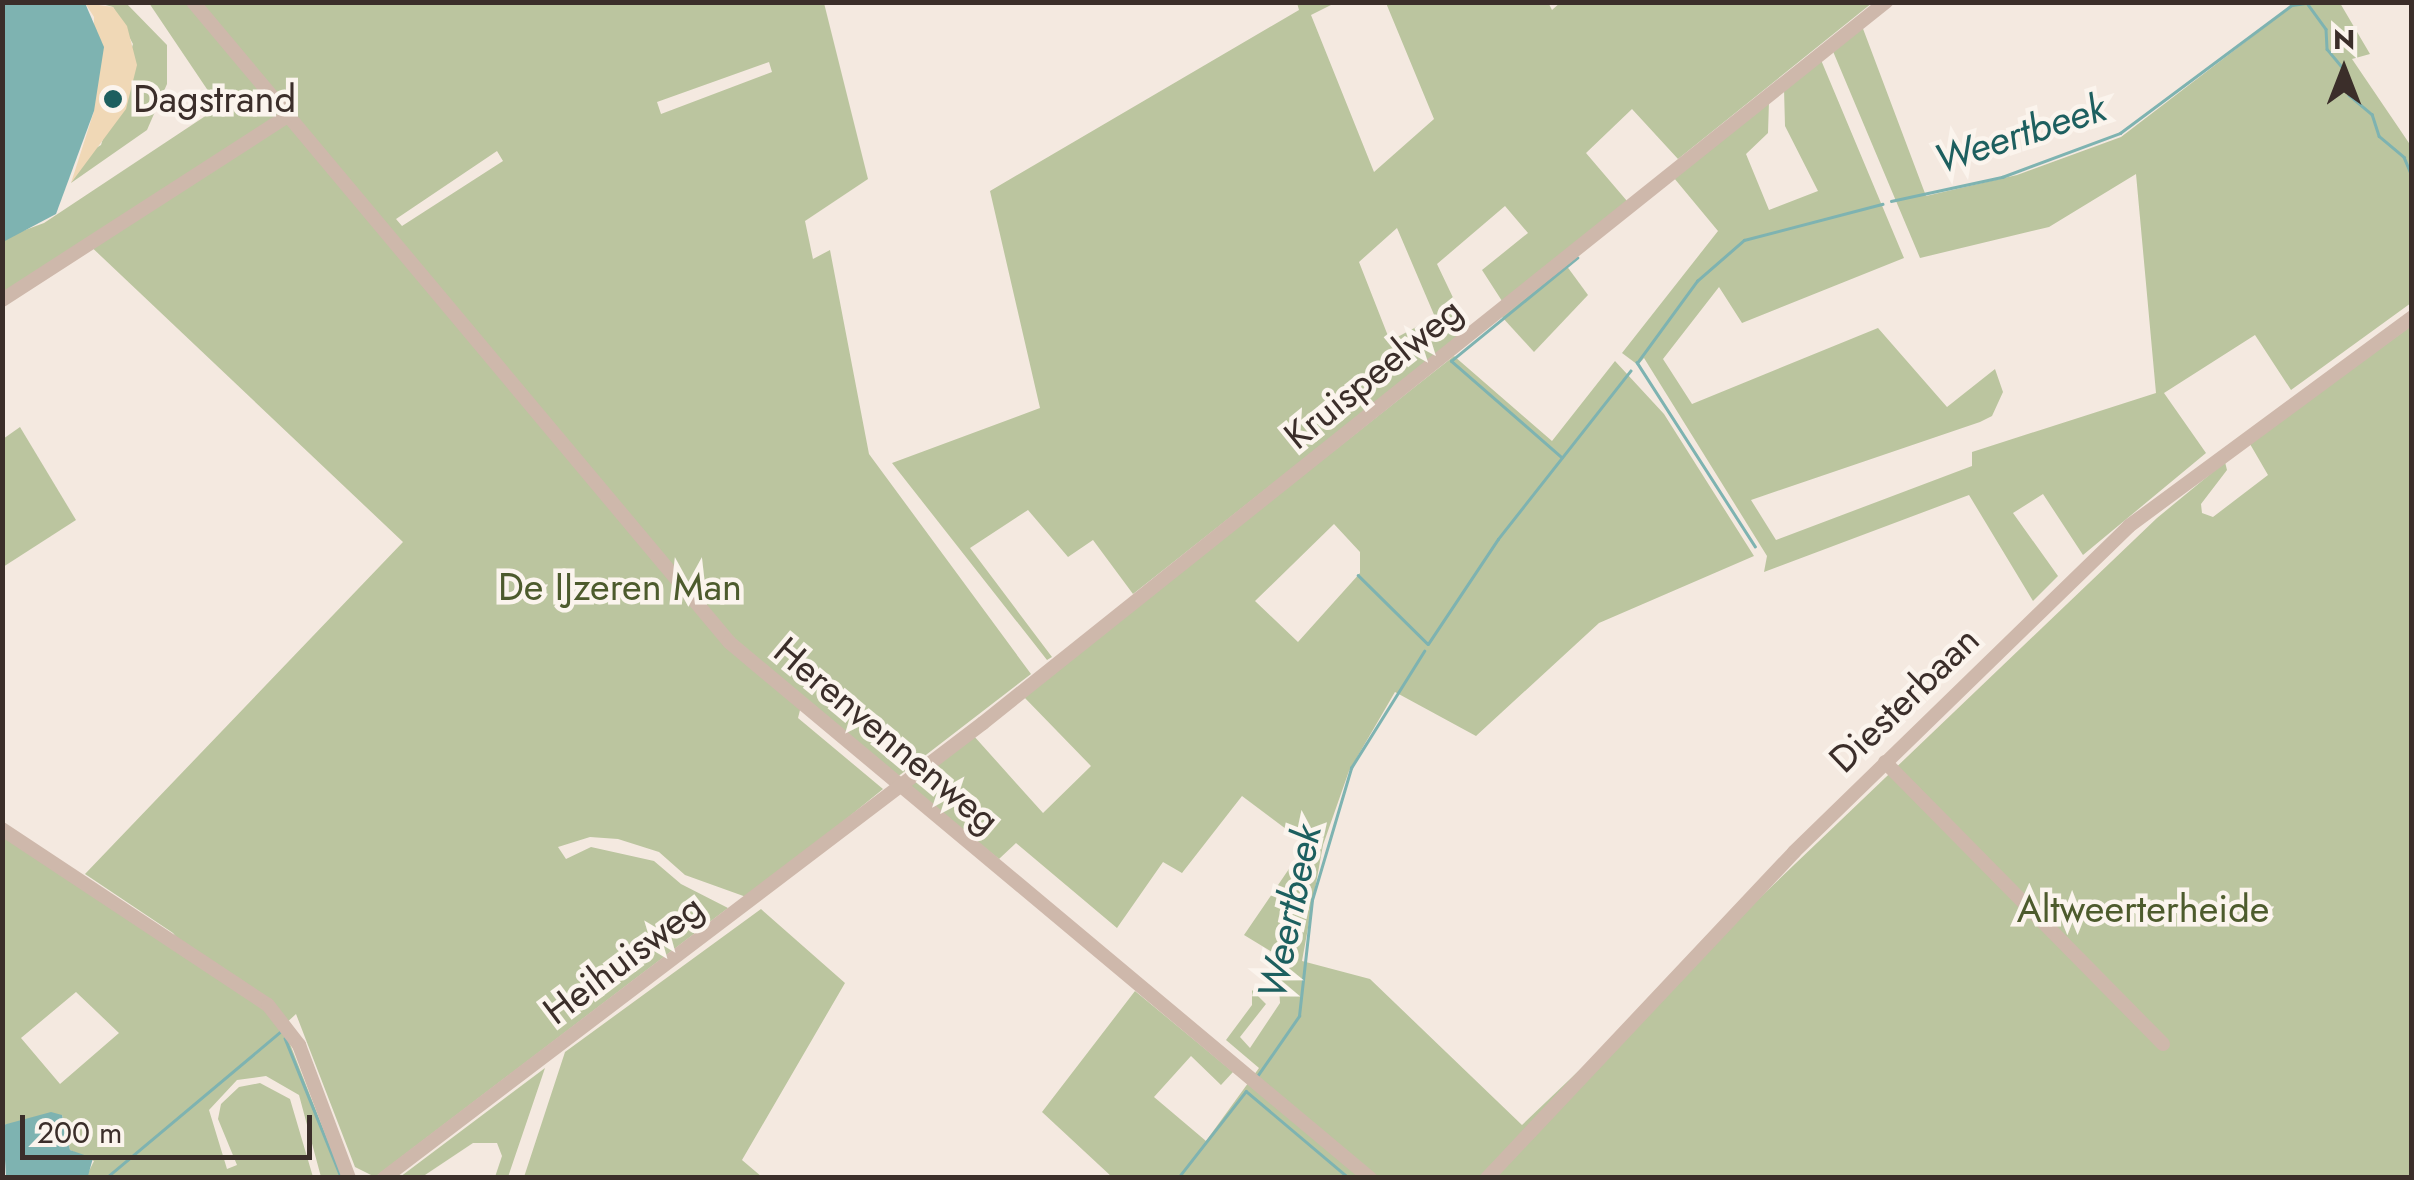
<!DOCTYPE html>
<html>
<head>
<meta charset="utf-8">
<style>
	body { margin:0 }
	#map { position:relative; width:2414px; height:1180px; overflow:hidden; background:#f4e9e0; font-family:Jost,sans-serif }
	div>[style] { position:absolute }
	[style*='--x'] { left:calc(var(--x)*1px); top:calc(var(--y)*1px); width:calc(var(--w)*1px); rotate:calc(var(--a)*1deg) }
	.green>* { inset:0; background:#bbc59f }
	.sand>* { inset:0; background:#f0d8b6 }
	.water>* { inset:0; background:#7eb3b1 }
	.stream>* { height:2.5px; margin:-1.25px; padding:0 1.25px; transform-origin:1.25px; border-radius:1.25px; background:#7eb3b1 }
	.minor>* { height:14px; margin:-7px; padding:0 7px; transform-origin:7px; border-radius:7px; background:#ceb8ab }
	.dots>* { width:28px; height:28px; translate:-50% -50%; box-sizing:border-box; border:5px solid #fbf4ed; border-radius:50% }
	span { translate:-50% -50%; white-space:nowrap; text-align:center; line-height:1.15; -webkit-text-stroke:9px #fbf4ed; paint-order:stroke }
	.poi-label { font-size:38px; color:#3b2e2a }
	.left { translate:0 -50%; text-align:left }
	.street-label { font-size:38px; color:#3b2e2a }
	.park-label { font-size:38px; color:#4d5b2d }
	.water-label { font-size:40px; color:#1d5f5f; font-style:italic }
	.frame { position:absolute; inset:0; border:5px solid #3b2e2a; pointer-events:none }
	.north { position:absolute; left:2294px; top:20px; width:100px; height:100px; -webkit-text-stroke:8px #fbf4ed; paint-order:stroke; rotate:0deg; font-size:28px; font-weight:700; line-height:40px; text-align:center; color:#3b2e2a }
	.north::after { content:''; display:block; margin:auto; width:35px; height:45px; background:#3b2e2a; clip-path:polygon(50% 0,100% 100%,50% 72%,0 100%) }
	.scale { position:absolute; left:20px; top:1115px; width:292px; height:45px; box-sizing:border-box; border:5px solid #3b2e2a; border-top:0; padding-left:12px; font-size:30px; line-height:35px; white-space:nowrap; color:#3b2e2a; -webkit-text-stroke:8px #fbf4ed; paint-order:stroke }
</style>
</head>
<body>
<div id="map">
	<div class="green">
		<div style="clip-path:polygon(evenodd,1548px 2px,1552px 10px,1561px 2px,1872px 3px,1678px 159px,1632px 109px,1586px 153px,1627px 201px,1502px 301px,1482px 270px,1528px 233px,1505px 206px,1437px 264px,1468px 329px,1133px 594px,1093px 540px,1068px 557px,1028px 510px,970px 548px,1052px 657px,1047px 660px,892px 463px,1040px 408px,990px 191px,1299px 10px,1297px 3px,1335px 3px,1311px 15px,1374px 172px,1434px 119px,1386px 3px,1548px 2px,1397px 228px,1435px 317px,1390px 341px,1359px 262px,1397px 228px)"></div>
		<div style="clip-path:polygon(98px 3px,126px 3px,167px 45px,167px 84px,147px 130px,71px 183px,88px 153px,101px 145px,133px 44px,113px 7px)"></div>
		<div style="clip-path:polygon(evenodd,149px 3px,824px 3px,868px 179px,805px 221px,813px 259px,830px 250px,869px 454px,1031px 674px,896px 778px,801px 706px,798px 718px,883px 789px,749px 898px,685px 875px,659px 852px,618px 839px,590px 837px,558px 847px,566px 859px,591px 847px,654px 861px,681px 884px,728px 908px,375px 1177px,355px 1167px,296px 1014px,283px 1026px,342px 1177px,321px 1177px,299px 1095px,266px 1076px,237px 1080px,209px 1110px,227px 1169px,237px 1165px,218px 1119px,221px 1104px,239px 1087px,260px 1083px,290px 1099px,313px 1177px,86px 1177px,94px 1161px,70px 1150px,62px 1115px,3px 1125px,2px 835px,194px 959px,173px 933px,85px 874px,403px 542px,84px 240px,3px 293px,3px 242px,9px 236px,44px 223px,219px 107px,149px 3px,769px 62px,772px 72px,661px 114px,657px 102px,769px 62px,149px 3px,497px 151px,503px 161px,402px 226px,396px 219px,497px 151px,149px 3px,76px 992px,119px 1033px,60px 1084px,21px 1038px,76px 992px)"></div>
		<div style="clip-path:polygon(2296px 3px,2340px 3px,2370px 54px,2352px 59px,2411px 146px,2411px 303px,2291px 390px,2255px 335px,2164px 393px,2206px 453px,2083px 555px,2043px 494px,2013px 513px,2058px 576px,2033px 601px,1969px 495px,1764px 572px,1767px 556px,1644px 358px,1638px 365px,1622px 353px,1718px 231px,1674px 178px,1769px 101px,1768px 133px,1746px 154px,1769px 210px,1818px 191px,1785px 126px,1784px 89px,1821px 60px,1904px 258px,1742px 323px,1719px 287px,1663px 359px,1692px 404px,1878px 328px,1947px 407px,1995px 369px,2003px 392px,1992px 416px,1980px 422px,1751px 500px,1776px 540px,1972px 466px,1972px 452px,2156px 393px,2136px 174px,2049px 227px,1920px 258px,1832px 49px,1862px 26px,1926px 196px,2017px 175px,2121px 137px)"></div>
		<div style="clip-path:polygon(1566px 265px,1588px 295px,1534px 352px,1502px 317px)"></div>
		<div style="clip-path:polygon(evenodd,2411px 326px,2411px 1177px,1112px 1177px,1042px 1112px,1135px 991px,1233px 1072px,1221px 1085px,1191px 1056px,1154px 1097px,1206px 1141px,1259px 1068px,1226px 1040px,1252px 1005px,1252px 990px,1266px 1004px,1240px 1037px,1250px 1048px,1280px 1003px,1277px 955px,1244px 935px,1306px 844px,1242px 796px,1182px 873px,1163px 862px,1117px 928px,1016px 843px,999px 859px,907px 786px,973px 735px,1043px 813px,1091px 766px,1023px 696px,1454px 356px,1552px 441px,1615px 361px,1664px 414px,1754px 556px,1599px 623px,1476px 736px,1395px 692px,1349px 771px,1323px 845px,1302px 961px,1370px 979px,1522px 1125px,2157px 518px,2225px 462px,2227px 470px,2201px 504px,2202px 513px,2213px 517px,2268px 475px,2250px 444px,2411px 326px,1334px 524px,1360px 552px,1360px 573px,1298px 642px,1255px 601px,1334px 524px)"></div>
		<div style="clip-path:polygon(20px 427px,76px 520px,3px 567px,3px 439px)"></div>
		<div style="clip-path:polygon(761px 909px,845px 983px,742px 1160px,762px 1177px,524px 1177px,565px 1052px)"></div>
		<div style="clip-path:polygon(545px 1068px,508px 1177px,495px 1177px,502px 1156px,497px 1143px,473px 1143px,422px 1177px,400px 1177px)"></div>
	</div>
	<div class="sand">
		<div style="clip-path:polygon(85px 3px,113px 7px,127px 26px,137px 65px,126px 109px,71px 183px,94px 111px,94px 17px)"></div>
	</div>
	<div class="water">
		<div style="clip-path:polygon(3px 2px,85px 3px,104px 47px,94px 111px,56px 214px,3px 242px)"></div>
		<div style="clip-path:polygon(51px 1112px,62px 1115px,70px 1150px,93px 1158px,88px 1176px,6px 1177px,3px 1125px)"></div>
	</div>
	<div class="stream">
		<div style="--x:1891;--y:201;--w:114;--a:-12.2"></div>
		<div style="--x:2002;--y:177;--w:126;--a:-20.4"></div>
		<div style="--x:2120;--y:133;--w:214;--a:-36.7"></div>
		<div style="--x:2292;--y:5;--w:15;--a:-8"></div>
		<div style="--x:2307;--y:3;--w:32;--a:54"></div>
		<div style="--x:2326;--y:29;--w:20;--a:87"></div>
		<div style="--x:2327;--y:49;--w:26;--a:50"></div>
		<div style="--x:2344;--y:69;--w:26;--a:79"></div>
		<div style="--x:2349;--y:95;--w:30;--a:40"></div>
		<div style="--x:2372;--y:114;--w:23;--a:72"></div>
		<div style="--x:2379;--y:136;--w:33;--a:40"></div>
		<div style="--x:2404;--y:157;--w:21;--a:67"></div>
		<div style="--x:1562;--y:458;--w:147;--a:-138.9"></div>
		<div style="--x:1451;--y:361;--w:163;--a:-39.3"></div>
		<div style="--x:1755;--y:547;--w:219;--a:-122.7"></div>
		<div style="--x:1637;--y:363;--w:102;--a:-53.8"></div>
		<div style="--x:1697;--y:281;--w:62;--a:-41.1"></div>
		<div style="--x:1744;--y:240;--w:143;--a:-14.6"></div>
		<div style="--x:1358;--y:575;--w:98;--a:44.6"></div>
		<div style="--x:1428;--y:644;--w:126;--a:-56.3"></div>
		<div style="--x:1498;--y:539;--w:214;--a:-51.8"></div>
		<div style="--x:285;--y:1038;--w:147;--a:68"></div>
		<div style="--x:1258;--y:1075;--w:72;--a:-55.2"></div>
		<div style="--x:1299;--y:1016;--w:117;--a:-83.6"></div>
		<div style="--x:1312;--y:900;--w:138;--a:-73.5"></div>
		<div style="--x:1351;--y:768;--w:138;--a:-58"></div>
		<div style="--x:106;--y:1178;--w:229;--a:-40"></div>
		<div style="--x:1178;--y:1178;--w:110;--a:-52"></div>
		<div style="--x:1246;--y:1091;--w:135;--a:40.2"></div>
	</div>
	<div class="minor">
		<div style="--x:193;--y:2;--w:835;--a:50.05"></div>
		<div style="--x:729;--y:642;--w:836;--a:39.9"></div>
		<div style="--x:2;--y:300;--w:338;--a:-32.8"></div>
		<div style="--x:1885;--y:762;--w:396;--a:45.4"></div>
		<div style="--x:2;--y:829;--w:319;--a:33.5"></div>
		<div style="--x:268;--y:1005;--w:51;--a:52.2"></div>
		<div style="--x:299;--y:1045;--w:142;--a:69.4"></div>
		<div style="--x:384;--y:1178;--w:752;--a:-37.22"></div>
		<div style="--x:983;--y:723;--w:1156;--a:-38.61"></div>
		<div style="--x:1487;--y:1178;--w:448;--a:-46.7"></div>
		<div style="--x:1794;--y:852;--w:467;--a:-44.2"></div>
		<div style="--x:2129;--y:526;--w:352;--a:-36.4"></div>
	</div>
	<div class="dots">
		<div style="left:113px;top:99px;background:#1d5f5f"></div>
	</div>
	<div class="poi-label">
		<span class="left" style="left:133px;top:99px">Dagstrand</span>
	</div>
	<div class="street-label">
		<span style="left:1373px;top:373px;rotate:-39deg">Kruispeelweg</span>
		<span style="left:1904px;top:699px;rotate:-44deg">Diesterbaan</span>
		<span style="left:887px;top:735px;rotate:40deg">Herenvennenweg</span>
		<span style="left:623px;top:959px;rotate:-37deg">Heihuisweg</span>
	</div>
	<div class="park-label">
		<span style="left:620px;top:587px">De IJzeren Man</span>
		<span style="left:2143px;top:909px">Altweerterheide</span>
	</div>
	<div class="water-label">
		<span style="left:2020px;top:133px;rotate:-18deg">Weertbeek</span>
		<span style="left:1289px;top:912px;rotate:-78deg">Weertbeek</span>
	</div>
	<div class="frame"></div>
	<div class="north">N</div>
	<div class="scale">200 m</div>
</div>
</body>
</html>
